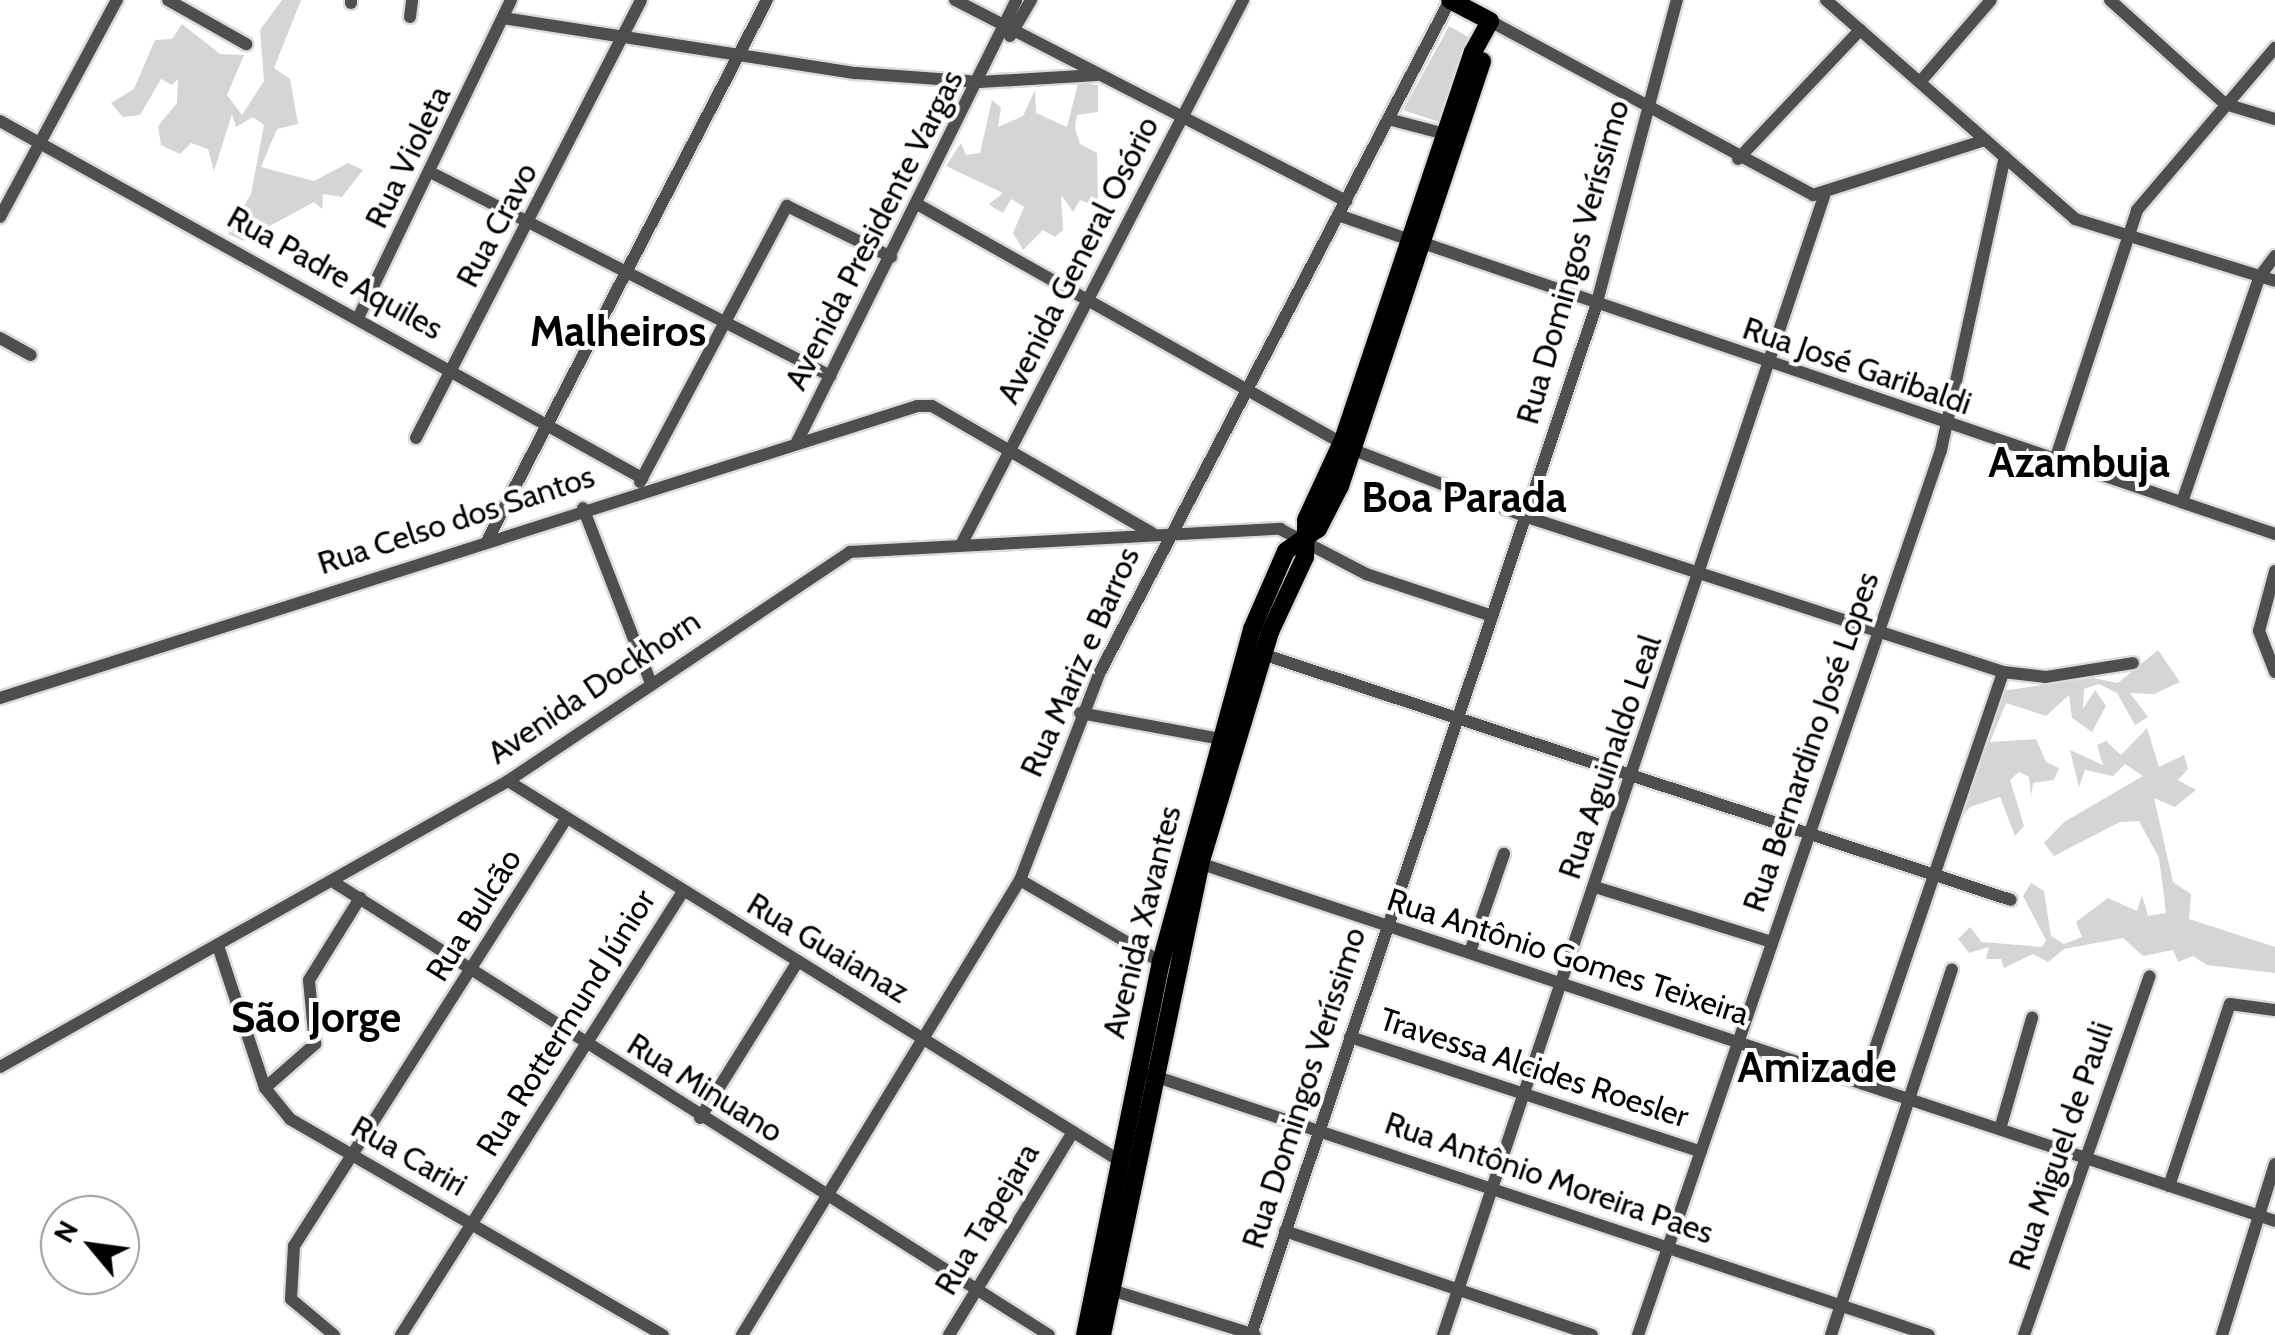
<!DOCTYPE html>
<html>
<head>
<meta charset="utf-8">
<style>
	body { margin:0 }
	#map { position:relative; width:2275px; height:1335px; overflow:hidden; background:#fff; font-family:Cabin,sans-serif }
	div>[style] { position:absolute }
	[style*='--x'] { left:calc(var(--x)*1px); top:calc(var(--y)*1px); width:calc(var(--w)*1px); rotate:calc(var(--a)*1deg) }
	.green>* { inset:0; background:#d5d5d5 }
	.roads { filter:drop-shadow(2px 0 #dbdbdb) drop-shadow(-2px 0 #dbdbdb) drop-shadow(0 2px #dbdbdb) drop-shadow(0 -2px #dbdbdb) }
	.minor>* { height:12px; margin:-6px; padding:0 6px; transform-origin:6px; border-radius:6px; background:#4e4e4e }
	.major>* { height:18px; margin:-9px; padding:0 9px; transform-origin:9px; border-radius:9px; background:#000 }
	span { translate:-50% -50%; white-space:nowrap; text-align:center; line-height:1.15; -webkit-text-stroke:8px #fff; paint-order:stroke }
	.street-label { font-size:32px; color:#000 }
	.district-label { font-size:42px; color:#000; font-weight:700 }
	.north { position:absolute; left:40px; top:1195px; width:100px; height:100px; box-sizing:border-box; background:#fff; border:2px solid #999; border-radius:50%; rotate:299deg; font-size:28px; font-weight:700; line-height:40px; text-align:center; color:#000 }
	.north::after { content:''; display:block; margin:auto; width:35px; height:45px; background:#000; clip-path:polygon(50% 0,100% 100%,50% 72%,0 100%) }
</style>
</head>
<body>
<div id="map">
	<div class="green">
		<div style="clip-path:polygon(282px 0,301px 0,274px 68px,290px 79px,298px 124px,277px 129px,261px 167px,314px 181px,348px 163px,363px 170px,342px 197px,323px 194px,322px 209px,314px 202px,266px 228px,255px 225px,244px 241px,228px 234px,251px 194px,264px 125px,253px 117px,236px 127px,232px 114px,214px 171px,208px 149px,191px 143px,180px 154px,161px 145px,158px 126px,177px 103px,178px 79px,172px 85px,161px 79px,140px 115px,123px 117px,111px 103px,134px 89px,155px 40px,172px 39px,182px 24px,220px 54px,244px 55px,227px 95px,242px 115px,264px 81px,260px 30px)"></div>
		<div style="clip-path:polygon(1449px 26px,1470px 38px,1442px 123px,1403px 110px)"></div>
		<div style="clip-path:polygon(1078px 83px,1098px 85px,1098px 112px,1077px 115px,1075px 128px,1080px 144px,1097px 153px,1098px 207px,1080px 200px,1073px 212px,1061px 195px,1063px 230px,1055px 237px,1043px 230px,1023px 250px,1013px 233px,1024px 207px,1011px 199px,1003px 213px,994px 208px,989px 204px,1003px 193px,946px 166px,961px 143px,966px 155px,980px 153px,992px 100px,1001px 108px,998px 127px,1023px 116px,1035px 90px,1036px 113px,1067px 127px)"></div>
		<div style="clip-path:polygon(2158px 650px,2180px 682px,2154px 694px,2130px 693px,2148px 717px,2135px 725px,2117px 693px,2099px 684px,2084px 689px,2083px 709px,2095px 690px,2106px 706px,2092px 732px,2072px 718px,2069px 695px,2046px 716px,2006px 703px,1990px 742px,2036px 739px,2046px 762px,2059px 768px,2054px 780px,2033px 783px,2031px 797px,2029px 777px,2019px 772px,2010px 780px,2024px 826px,2015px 836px,2000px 797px,1970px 807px,1957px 823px,2001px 691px,2093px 678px,2118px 683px)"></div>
		<div style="clip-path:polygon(2147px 728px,2159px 767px,2184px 755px,2188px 769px,2178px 780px,2196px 790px,2175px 807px,2154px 798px,2173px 882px,2191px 894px,2189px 919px,2275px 947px,2275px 973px,2207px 965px,2193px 956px,2178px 962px,2173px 950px,2143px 956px,2123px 938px,2064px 949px,2048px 962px,2033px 954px,2004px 968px,2001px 959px,1986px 959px,1989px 947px,1969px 953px,1958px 939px,1970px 927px,1982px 942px,2042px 947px,2046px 940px,2023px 896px,2031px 883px,2044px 891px,2051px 936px,2064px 944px,2082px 937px,2076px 922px,2108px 898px,2137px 911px,2142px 895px,2148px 916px,2166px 913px,2159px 858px,2139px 821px,2120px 822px,2054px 856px,2044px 843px,2064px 822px,2143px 776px,2125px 764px,2113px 776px,2085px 770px,2079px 787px,2070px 750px,2103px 765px,2097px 745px,2106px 741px,2121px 755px)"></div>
	</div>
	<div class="roads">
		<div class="minor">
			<div style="--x:168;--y:0;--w:90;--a:29.4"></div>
			<div style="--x:955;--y:0;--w:440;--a:27.2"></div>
			<div style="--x:1826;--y:0;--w:332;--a:41.3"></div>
			<div style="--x:2075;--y:219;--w:209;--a:17.2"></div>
			<div style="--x:2110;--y:0;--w:155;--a:42.1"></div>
			<div style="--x:2225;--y:104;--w:52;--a:16.7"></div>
			<div style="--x:351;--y:3;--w:3;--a:-90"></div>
			<div style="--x:410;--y:17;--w:17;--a:-83"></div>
			<div style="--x:503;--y:18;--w:357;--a:8.9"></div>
			<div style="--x:856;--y:73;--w:124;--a:4.2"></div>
			<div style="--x:980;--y:82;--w:117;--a:-3.4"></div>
			<div style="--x:1490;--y:21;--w:367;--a:28.3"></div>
			<div style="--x:1813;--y:195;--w:181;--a:-17.7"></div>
			<div style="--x:1010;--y:36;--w:42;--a:-59.7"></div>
			<div style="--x:1920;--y:82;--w:108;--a:-49.1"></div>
			<div style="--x:1388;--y:119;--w:59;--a:14.7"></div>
			<div style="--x:0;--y:121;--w:735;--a:29.08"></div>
			<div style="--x:1738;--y:159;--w:178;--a:-46.6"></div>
			<div style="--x:434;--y:174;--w:445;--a:27"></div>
			<div style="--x:917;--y:204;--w:501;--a:29.38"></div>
			<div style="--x:1354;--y:450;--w:182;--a:21.2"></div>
			<div style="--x:1524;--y:516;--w:504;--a:18.04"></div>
			<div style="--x:2003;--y:672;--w:43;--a:6.6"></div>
			<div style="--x:2046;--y:677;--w:88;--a:-9.1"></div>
			<div style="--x:1338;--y:215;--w:76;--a:19.1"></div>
			<div style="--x:0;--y:217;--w:247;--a:-61.7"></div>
			<div style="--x:1423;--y:243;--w:900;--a:18.86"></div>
			<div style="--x:358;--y:318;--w:353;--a:-64.3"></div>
			<div style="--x:0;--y:338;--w:35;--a:29"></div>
			<div style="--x:416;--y:438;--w:492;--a:-62.8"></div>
			<div style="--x:797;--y:442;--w:493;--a:-63.6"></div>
			<div style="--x:2055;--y:460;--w:263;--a:-71.8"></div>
			<div style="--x:2137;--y:210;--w:213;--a:-49.6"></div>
			<div style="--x:640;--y:482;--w:313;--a:-62"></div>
			<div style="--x:787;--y:206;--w:116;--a:26.1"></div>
			<div style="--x:2182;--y:502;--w:239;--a:-71"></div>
			<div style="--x:2260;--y:276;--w:25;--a:-53"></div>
			<div style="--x:583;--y:508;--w:188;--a:68.8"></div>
			<div style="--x:488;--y:539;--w:607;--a:-62.63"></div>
			<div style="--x:961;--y:545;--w:614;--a:-62.64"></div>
			<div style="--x:2275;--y:571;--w:62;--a:104.9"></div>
			<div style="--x:2259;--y:631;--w:44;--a:68.7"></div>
			<div style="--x:1262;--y:654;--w:788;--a:18.18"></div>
			<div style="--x:0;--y:698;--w:962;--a:-17.66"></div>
			<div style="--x:917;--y:406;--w:15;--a:0"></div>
			<div style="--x:932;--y:406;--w:254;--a:30"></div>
			<div style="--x:1080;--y:713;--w:142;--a:10.5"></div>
			<div style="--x:508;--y:781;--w:720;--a:31.84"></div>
			<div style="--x:1193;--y:861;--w:1140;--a:18.4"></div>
			<div style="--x:1020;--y:880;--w:163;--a:30.2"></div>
			<div style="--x:335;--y:883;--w:845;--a:32.34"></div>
			<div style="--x:1595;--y:887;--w:185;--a:17.3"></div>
			<div style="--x:219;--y:949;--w:146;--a:71.7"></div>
			<div style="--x:265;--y:1088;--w:40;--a:51"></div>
			<div style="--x:290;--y:1119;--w:431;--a:30.1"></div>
			<div style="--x:1470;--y:952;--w:104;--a:-70.9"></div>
			<div style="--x:1350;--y:1037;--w:369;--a:18.1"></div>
			<div style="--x:0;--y:1067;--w:583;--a:-29.38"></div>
			<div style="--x:508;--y:781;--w:412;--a:-33.8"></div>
			<div style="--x:850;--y:552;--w:431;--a:-3.1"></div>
			<div style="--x:1280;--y:529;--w:97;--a:27.6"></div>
			<div style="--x:1366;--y:574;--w:133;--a:18.4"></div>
			<div style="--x:1151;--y:1075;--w:820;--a:18.48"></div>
			<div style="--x:1863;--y:1084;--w:435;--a:-71.2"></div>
			<div style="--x:265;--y:1088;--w:67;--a:-41.3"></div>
			<div style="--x:315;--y:1044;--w:64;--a:-95.4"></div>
			<div style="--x:309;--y:980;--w:97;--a:-58.1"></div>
			<div style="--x:700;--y:1118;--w:185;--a:-58"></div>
			<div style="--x:2000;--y:1129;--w:116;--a:-73.9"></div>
			<div style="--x:2169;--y:1186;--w:192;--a:-71.5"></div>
			<div style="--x:2230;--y:1004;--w:45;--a:7.6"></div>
			<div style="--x:1285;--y:1231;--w:324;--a:18.7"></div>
			<div style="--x:1105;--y:1288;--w:157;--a:17.4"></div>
			<div style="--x:334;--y:1335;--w:56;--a:-140.1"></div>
			<div style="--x:291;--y:1299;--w:53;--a:-86.8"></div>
			<div style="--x:294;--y:1246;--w:506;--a:-57.5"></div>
			<div style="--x:401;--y:1335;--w:524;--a:-57.55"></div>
			<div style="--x:742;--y:1335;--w:533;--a:-58.58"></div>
			<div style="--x:1020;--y:880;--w:221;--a:-69"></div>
			<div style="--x:1099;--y:674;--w:760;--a:-62.49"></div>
			<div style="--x:949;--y:1335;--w:238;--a:-58.6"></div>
			<div style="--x:1251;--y:1335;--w:1085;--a:-71.46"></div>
			<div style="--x:1596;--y:306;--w:317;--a:-75.2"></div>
			<div style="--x:1443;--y:1335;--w:1201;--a:-71.5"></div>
			<div style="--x:1638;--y:1335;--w:935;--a:-71.1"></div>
			<div style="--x:1941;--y:450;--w:300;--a:-77.7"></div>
			<div style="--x:1831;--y:1335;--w:385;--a:-71.7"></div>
			<div style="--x:2024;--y:1335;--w:380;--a:-70.7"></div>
			<div style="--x:2222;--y:1335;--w:179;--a:-72.8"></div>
		</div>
		<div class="major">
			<div style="--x:1085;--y:1335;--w:381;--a:-78.5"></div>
			<div style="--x:1161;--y:962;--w:345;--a:-74.7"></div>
			<div style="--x:1252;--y:629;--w:85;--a:-66.4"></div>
			<div style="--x:1286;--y:551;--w:39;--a:-35"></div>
			<div style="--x:1318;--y:529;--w:48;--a:-62.9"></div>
			<div style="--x:1340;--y:486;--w:448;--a:-71.5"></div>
			<div style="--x:1102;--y:1335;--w:481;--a:-78.2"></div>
			<div style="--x:1200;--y:864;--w:242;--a:-73.2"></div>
			<div style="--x:1270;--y:632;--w:83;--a:-65"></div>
			<div style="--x:1305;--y:557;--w:37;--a:-88"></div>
			<div style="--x:1306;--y:520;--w:88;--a:-65.2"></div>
			<div style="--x:1343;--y:440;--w:409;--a:-71.5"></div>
			<div style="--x:1473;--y:52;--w:35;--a:-61"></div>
			<div style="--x:1490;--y:21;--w:45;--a:-152.3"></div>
		</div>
	</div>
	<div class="street-label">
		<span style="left:408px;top:157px;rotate:-64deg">Rua Violeta</span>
		<span style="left:497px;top:225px;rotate:-62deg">Rua Cravo</span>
		<span style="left:874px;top:230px;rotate:-63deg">Avenida Presidente Vargas</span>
		<span style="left:1078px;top:260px;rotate:-63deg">Avenida General Osório</span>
		<span style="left:1573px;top:262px;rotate:-74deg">Rua Domingos Veríssimo</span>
		<span style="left:335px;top:273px;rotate:29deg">Rua Padre Aquiles</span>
		<span style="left:1857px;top:366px;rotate:19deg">Rua José Garibaldi</span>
		<span style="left:456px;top:520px;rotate:-18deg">Rua Celso dos Santos</span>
		<span style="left:1080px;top:662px;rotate:-66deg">Rua Mariz e Barros</span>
		<span style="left:594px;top:687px;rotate:-34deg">Avenida Dockhorn</span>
		<span style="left:1811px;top:742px;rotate:-71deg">Rua Bernardino José Lopes</span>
		<span style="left:1610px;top:757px;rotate:-71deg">Rua Aguinaldo Leal</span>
		<span style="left:474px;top:915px;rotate:-58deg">Rua Bulcão</span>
		<span style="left:1142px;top:922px;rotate:-76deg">Avenida Xavantes</span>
		<span style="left:828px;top:948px;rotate:31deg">Rua Guaianaz</span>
		<span style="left:1568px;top:957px;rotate:18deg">Rua Antônio Gomes Teixeira</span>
		<span style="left:566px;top:1023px;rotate:-58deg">Rua Rottermund Júnior</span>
		<span style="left:1534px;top:1068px;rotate:18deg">Travessa Alcides Roesler</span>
		<span style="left:705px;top:1088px;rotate:32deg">Rua Minuano</span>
		<span style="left:1304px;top:1088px;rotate:-72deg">Rua Domingos Veríssimo</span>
		<span style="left:2061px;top:1146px;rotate:-71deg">Rua Miguel de Pauli</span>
		<span style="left:409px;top:1156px;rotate:30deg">Rua Cariri</span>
		<span style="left:1549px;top:1178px;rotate:19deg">Rua Antônio Moreira Paes</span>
		<span style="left:987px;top:1219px;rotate:-59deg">Rua Tapejara</span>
	</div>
	<div class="district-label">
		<span style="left:618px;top:331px">Malheiros</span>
		<span style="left:2079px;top:462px">Azambuja</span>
		<span style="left:1464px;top:497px">Boa Parada</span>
		<span style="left:316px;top:1017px">São Jorge</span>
		<span style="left:1817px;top:1067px">Amizade</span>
	</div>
	<div class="north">N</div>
</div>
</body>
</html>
